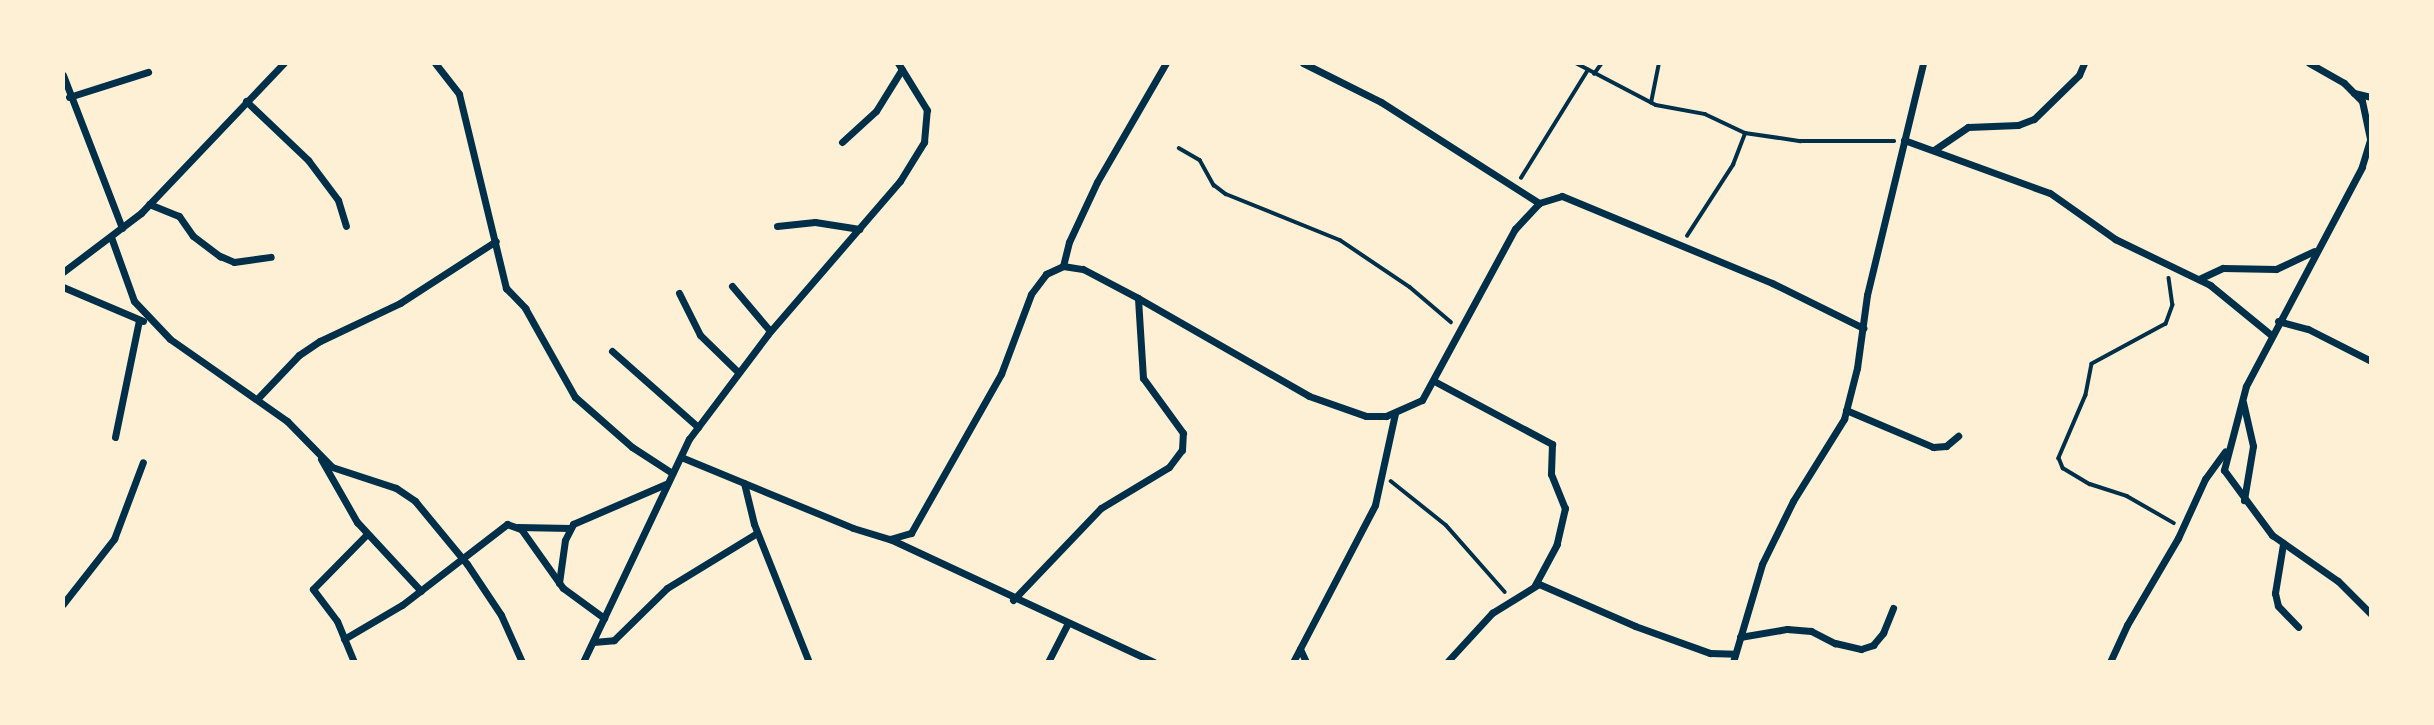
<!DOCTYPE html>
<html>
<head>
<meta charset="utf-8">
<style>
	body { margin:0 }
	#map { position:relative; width:2434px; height:725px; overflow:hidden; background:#fdf0d5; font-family:"Varela Round",sans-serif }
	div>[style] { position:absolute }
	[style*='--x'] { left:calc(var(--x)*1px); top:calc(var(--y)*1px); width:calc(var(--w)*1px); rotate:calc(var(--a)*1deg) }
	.path>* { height:3.5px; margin:-1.75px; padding:0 1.75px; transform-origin:1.75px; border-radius:1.75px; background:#003049 }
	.minor>* { height:7px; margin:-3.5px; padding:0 3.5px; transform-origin:3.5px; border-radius:3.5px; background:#003049 }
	span { translate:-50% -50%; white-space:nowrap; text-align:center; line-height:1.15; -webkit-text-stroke:5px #fdf0d5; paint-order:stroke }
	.frame { position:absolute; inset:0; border:65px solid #fdf0d5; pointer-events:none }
</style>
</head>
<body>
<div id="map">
	<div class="path">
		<div style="--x:1576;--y:63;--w:90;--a:27.7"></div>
		<div style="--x:1656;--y:105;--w:50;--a:10.4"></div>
		<div style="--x:1705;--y:114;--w:44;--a:25.4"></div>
		<div style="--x:1745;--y:133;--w:56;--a:8.3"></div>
		<div style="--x:1800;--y:141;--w:94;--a:0"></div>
		<div style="--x:1594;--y:74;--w:14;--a:-54"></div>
		<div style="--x:1651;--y:103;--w:41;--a:-78.7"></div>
		<div style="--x:1179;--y:148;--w:24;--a:30"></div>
		<div style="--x:1200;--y:160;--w:29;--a:61"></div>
		<div style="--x:1214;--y:185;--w:15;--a:37"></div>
		<div style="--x:1226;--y:194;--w:123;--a:22"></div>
		<div style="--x:1340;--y:240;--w:84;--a:33.9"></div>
		<div style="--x:1410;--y:287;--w:54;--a:40.5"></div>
		<div style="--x:1521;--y:178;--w:127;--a:-58.2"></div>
		<div style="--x:1687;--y:236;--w:85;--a:-57.1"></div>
		<div style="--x:1733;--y:165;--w:34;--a:-69"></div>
		<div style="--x:2169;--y:278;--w:27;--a:82"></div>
		<div style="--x:2173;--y:305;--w:20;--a:110"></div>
		<div style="--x:2166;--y:324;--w:84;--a:151.6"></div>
		<div style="--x:2092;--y:364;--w:32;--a:101"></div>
		<div style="--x:2086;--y:395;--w:69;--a:113.2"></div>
		<div style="--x:2059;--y:458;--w:11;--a:68"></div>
		<div style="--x:2063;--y:468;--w:31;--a:31"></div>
		<div style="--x:2090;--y:484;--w:39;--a:18"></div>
		<div style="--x:2127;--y:496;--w:54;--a:29.9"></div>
		<div style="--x:1391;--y:481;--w:70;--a:38.7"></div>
		<div style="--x:1446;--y:525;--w:89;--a:48.6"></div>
	</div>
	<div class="minor">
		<div style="--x:435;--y:63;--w:39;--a:52"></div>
		<div style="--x:459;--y:94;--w:200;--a:76.4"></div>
		<div style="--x:506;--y:288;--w:28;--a:46"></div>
		<div style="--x:525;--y:308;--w:102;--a:60.7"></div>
		<div style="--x:575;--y:397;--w:76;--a:41.3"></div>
		<div style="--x:632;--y:447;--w:48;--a:33"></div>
		<div style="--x:1303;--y:63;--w:87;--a:26.6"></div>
		<div style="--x:1381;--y:102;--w:188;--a:32.6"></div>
		<div style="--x:2309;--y:63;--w:40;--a:29.7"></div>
		<div style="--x:2344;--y:83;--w:25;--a:45"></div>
		<div style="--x:2362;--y:101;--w:40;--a:78"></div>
		<div style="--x:2370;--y:140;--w:28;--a:107"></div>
		<div style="--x:2362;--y:167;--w:248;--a:117.9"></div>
		<div style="--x:2246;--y:386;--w:87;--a:104.7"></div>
		<div style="--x:2224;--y:470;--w:81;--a:53.6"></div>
		<div style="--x:2272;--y:535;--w:80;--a:34.9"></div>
		<div style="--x:2338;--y:581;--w:47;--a:45"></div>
		<div style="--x:63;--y:75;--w:164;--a:68.9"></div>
		<div style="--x:2354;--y:93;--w:17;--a:13"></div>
		<div style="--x:69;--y:97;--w:83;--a:-17.6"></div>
		<div style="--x:246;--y:101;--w:86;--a:43.6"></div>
		<div style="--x:308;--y:160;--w:50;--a:53.1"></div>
		<div style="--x:338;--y:200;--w:27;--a:73"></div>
		<div style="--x:1904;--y:140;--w:155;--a:20"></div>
		<div style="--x:2050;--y:193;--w:80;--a:35.3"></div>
		<div style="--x:2115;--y:239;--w:106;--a:25.8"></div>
		<div style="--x:2210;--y:285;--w:79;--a:39.3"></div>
		<div style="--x:842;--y:142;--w:46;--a:-42.4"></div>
		<div style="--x:876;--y:111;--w:49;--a:-58.2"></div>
		<div style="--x:1934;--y:150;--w:41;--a:-34.1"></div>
		<div style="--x:1968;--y:127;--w:50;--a:-2.3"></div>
		<div style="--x:2018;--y:125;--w:17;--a:-21"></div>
		<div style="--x:2034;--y:119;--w:63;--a:-44.4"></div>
		<div style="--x:2079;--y:75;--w:13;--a:-67"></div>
		<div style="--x:149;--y:204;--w:32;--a:22"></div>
		<div style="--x:179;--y:216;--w:24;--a:55"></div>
		<div style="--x:193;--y:236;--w:34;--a:37"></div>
		<div style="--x:220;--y:256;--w:15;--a:23"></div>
		<div style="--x:234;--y:262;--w:37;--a:-8"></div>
		<div style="--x:777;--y:226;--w:38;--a:-6"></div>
		<div style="--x:815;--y:222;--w:45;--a:9"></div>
		<div style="--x:111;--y:237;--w:68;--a:70.2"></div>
		<div style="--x:134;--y:301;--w:52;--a:46.5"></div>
		<div style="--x:170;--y:339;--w:143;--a:35"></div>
		<div style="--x:287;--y:421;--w:64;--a:45.6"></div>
		<div style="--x:332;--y:467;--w:67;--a:18.2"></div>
		<div style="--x:396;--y:488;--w:23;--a:34"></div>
		<div style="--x:415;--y:501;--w:82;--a:50.5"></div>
		<div style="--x:467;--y:564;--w:61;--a:56.3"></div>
		<div style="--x:501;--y:615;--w:51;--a:65.9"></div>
		<div style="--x:1063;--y:266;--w:25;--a:-76"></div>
		<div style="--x:1069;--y:242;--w:66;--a:-65"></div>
		<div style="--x:1097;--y:182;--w:138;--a:-59.9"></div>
		<div style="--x:63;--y:272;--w:98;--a:-37.1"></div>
		<div style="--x:141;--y:213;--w:207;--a:-46.4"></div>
		<div style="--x:2199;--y:279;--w:26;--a:-25"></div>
		<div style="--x:2223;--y:268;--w:53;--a:1.1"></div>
		<div style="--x:2276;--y:269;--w:42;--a:-25.3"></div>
		<div style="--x:732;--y:286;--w:59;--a:49.8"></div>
		<div style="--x:63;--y:287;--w:87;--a:23"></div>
		<div style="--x:679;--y:293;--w:47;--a:63.4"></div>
		<div style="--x:700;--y:335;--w:53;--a:44.2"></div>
		<div style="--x:2278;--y:321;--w:31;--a:15"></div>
		<div style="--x:2308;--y:329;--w:71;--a:26.9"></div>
		<div style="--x:612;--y:351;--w:115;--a:41.5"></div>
		<div style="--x:1434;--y:381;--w:134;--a:28.1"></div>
		<div style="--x:1552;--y:444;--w:30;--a:92"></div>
		<div style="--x:1551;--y:474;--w:37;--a:68"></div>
		<div style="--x:1565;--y:508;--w:37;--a:103"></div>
		<div style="--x:1557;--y:544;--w:47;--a:118.2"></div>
		<div style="--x:258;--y:398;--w:59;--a:-46.4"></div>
		<div style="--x:299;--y:355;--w:25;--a:-34"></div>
		<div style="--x:320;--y:341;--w:89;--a:-25.4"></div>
		<div style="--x:400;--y:303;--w:114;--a:-32.9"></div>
		<div style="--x:2243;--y:402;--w:45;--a:77.2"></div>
		<div style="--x:2253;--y:446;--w:55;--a:99.5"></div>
		<div style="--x:1846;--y:410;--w:95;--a:23"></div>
		<div style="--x:1933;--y:447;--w:13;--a:-4"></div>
		<div style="--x:1946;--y:446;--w:16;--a:-40"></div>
		<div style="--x:115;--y:437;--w:119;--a:-78.4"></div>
		<div style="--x:681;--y:457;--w:186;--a:22.4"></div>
		<div style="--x:853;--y:528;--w:39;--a:17"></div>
		<div style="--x:890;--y:539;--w:22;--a:-16"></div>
		<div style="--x:911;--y:533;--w:183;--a:-60.5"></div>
		<div style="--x:1001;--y:374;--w:85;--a:-69.4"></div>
		<div style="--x:1031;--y:294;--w:25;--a:-53"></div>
		<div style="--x:1046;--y:274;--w:19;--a:-25"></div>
		<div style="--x:1063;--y:266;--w:20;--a:9"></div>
		<div style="--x:1083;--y:269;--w:62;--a:27.8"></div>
		<div style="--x:1138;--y:298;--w:197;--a:29.8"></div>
		<div style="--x:1309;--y:396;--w:60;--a:19.3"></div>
		<div style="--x:1366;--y:416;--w:20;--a:0"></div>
		<div style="--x:1386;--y:416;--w:39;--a:-24"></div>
		<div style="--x:1422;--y:400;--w:195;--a:-61.5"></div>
		<div style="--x:1515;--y:229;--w:35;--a:-47"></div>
		<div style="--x:1539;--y:203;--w:24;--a:-17"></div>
		<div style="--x:1562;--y:196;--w:227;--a:22.5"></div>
		<div style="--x:1772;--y:283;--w:102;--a:26.3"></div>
		<div style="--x:321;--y:459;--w:73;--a:60.3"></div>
		<div style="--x:357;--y:522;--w:94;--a:47.2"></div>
		<div style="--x:744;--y:483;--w:42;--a:76.3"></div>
		<div style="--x:754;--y:524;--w:149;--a:68.3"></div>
		<div style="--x:518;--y:527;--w:52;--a:1.1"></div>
		<div style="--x:890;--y:539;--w:291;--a:25"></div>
		<div style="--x:2283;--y:544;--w:50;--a:99.3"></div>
		<div style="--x:2275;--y:593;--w:13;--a:77"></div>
		<div style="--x:2278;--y:606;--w:29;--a:46"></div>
		<div style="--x:559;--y:583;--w:43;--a:-82.1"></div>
		<div style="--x:565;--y:540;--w:18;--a:-63"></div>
		<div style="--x:573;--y:524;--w:101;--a:-23.3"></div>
		<div style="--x:1013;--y:600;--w:127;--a:-46.3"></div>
		<div style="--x:1101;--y:508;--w:79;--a:-31.1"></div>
		<div style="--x:1169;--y:467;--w:21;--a:-53"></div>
		<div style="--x:1182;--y:450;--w:17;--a:-87"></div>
		<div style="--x:1183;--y:433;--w:68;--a:-126"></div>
		<div style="--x:1143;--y:378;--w:80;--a:-93.6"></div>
		<div style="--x:63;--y:604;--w:83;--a:-51.9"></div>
		<div style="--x:114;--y:539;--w:82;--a:-69.4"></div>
		<div style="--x:1740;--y:637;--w:48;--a:-9.7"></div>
		<div style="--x:1787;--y:629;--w:24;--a:5"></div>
		<div style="--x:1811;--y:631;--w:27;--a:27"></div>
		<div style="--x:1835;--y:643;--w:27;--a:13"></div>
		<div style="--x:1861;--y:649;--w:13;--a:-18"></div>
		<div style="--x:1873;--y:645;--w:16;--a:-50"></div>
		<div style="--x:1883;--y:633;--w:27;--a:-68"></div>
		<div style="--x:344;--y:639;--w:67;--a:-30.4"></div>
		<div style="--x:402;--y:605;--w:133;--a:-37.6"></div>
		<div style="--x:507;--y:524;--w:15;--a:20"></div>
		<div style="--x:521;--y:529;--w:72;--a:54.6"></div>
		<div style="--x:563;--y:588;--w:51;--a:36.2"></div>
		<div style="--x:593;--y:642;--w:21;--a:-5"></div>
		<div style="--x:614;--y:640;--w:74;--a:-44.5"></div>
		<div style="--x:667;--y:588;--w:105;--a:-31.4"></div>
		<div style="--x:1300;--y:649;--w:14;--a:65"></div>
		<div style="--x:354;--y:662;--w:44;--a:-112.5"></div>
		<div style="--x:337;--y:621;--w:40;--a:-127"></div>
		<div style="--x:313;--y:589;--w:77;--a:-45.5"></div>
		<div style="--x:583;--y:662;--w:247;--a:-64.6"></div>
		<div style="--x:689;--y:439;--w:131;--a:-53"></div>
		<div style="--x:768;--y:334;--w:202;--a:-49.2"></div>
		<div style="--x:900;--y:181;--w:46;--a:-58.4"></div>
		<div style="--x:924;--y:142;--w:32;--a:-85"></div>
		<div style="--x:927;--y:110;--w:55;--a:-121.7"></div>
		<div style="--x:1048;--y:662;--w:44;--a:-62.9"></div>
		<div style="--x:1293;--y:662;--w:177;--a:-62.4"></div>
		<div style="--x:1375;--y:505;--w:94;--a:-77.7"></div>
		<div style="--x:1447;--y:662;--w:67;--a:-47.4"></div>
		<div style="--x:1492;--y:613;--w:55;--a:-31.7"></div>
		<div style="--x:1539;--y:584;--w:105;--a:23.6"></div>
		<div style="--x:1635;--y:626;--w:80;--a:19.8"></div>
		<div style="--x:1710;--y:653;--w:25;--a:2"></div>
		<div style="--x:1733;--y:662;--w:102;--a:-73.5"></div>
		<div style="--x:1762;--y:564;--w:70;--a:-63.8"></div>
		<div style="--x:1793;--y:501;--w:97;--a:-58.1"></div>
		<div style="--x:1844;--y:419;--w:53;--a:-75.7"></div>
		<div style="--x:1857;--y:368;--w:74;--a:-82.2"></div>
		<div style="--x:1867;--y:295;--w:239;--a:-76.4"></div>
		<div style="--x:2110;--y:662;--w:41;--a:-65.3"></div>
		<div style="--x:2127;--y:625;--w:101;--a:-59.6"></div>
		<div style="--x:2178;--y:538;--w:65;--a:-65.4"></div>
		<div style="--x:2205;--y:479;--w:34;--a:-54"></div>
	</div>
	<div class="frame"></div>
</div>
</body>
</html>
